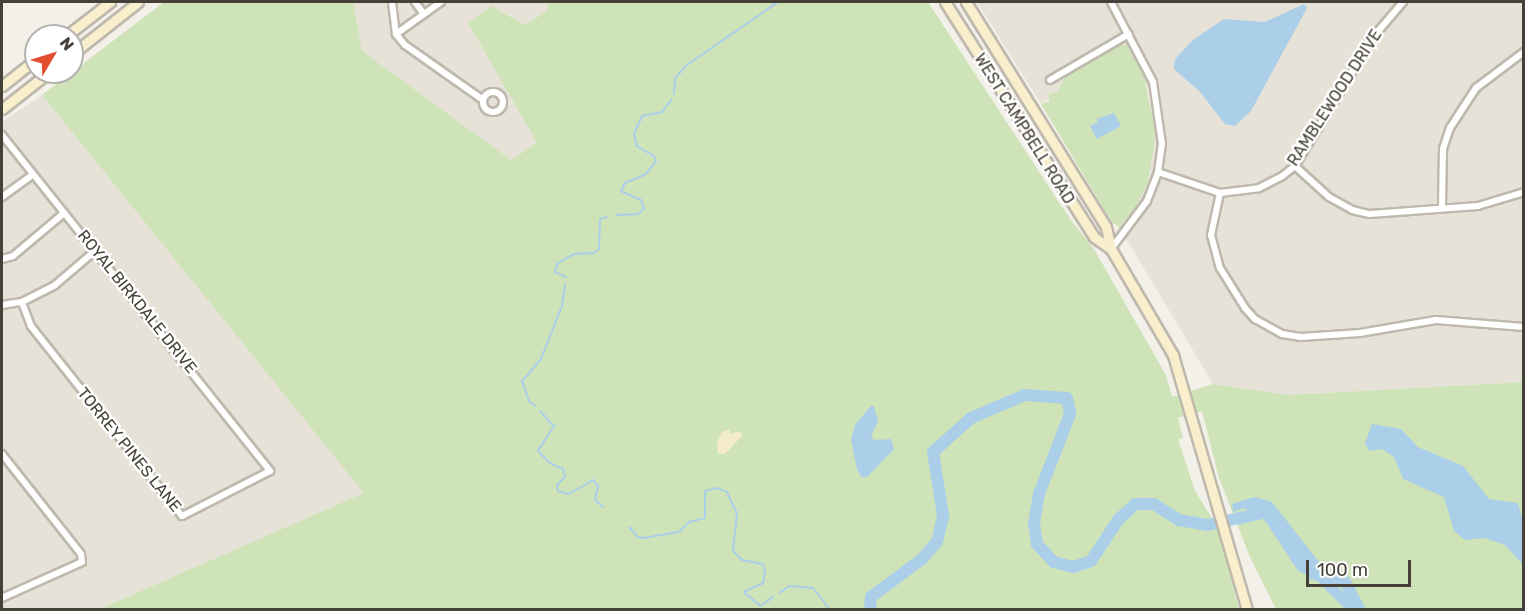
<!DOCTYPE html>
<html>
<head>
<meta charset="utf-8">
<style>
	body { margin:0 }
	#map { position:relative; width:1525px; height:611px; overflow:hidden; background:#f3f0ea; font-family:Rubik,sans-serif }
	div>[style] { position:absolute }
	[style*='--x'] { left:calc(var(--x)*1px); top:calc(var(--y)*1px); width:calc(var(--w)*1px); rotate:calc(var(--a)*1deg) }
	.residential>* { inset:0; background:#e6e2d8 }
	.green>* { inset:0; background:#cee3b7 }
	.sand>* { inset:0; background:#f3ebca }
	.water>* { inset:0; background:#accfe9 }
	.stream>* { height:2px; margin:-1px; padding:0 1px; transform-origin:1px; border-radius:1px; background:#accfe9 }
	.river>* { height:12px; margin:-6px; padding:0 6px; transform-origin:6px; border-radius:6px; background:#accfe9 }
	.roads { filter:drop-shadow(2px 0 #beb8ad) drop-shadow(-2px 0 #beb8ad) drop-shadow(0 2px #beb8ad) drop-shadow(0 -2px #beb8ad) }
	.street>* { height:6px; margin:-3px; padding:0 3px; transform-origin:3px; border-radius:3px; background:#fff }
	.street>.ring { margin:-3px; padding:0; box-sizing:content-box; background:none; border:6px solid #fff; border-radius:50% }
	.secondary>* { height:9px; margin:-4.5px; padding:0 4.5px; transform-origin:4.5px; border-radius:4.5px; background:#f9efcd }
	span { translate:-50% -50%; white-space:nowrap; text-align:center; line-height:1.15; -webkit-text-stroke:5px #fff; paint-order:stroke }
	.street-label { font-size:16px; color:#464138 }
	.frame { position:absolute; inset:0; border:3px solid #464138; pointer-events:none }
	.north { position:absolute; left:24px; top:24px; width:60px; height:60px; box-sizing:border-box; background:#fff; border:2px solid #b5b3af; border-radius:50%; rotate:52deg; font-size:16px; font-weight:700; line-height:24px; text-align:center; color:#464138 }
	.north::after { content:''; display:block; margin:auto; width:21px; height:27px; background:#e44e30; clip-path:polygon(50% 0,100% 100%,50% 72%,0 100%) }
	.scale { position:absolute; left:1306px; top:560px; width:105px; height:27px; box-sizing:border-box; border:3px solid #464138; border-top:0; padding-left:8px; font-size:18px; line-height:21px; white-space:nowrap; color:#464138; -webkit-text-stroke:4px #fff; paint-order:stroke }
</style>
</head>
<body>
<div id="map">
	<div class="residential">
		<div style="clip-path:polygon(353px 2px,548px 2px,547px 11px,525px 25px,499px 9px,468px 23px,537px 143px,511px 160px,362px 51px)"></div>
		<div style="clip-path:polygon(977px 2px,1523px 2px,1523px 382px,1288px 395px,1213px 384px,1119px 227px,1148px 181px,1156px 133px,1149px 91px,1130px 49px,1127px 45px,1064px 78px,1057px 92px,1041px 104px)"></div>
		<div style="clip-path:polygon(42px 95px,365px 493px,100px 609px,2px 609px,2px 122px)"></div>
	</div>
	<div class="green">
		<div style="clip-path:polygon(164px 2px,353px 2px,362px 51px,511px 160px,537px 143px,468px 23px,492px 6px,525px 25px,547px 11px,548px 2px,928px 2px,1070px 219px,1094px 249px,1166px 375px,1172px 397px,1213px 384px,1288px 395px,1523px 382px,1523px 609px,1276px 609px,1250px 557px,1219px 478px,1202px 411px,1178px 418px,1183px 438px,1178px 439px,1195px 491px,1218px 528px,1239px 609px,100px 609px,364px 493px,42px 95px)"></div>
		<div style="clip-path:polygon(1121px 45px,1127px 45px,1143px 72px,1156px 133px,1148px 181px,1137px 205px,1119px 227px,1111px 221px,1041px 104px,1049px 101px,1049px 94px,1057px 92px,1066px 75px)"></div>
	</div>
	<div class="sand">
		<div style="clip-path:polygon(729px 429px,731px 434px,741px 431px,742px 436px,725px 454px,718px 454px,717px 443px,721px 433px)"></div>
	</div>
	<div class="water">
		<div style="clip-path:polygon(1304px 4px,1307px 8px,1251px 111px,1235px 126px,1225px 124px,1200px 92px,1174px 69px,1175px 59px,1193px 40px,1224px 19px,1265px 22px)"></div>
		<div style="clip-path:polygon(1114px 113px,1121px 126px,1097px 139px,1090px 126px,1098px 122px,1097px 119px)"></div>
		<div style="clip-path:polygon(871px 406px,874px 406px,878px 421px,871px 436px,874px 440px,891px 439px,894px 449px,867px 477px,861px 477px,857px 469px,851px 440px,855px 425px)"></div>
		<div style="clip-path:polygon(1372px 424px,1401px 429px,1418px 447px,1463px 466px,1489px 499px,1518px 503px,1523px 522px,1523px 565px,1505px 545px,1484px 538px,1465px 540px,1454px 531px,1444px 497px,1403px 479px,1394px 457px,1382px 449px,1369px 451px,1365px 443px)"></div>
		<div style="clip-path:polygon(1254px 497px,1272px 502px,1356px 609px,1345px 609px,1314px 578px,1298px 571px,1262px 516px,1244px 508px,1233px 512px,1232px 504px)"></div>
	</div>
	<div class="stream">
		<div style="--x:674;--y:94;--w:16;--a:-86"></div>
		<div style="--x:675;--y:78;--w:18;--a:-47"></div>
		<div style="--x:687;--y:65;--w:111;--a:-34.7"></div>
		<div style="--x:617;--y:215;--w:21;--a:-3"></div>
		<div style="--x:638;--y:214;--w:8;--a:-40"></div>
		<div style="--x:644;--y:209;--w:9;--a:-108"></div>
		<div style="--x:641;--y:200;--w:22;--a:-156"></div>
		<div style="--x:621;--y:191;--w:9;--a:-63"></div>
		<div style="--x:625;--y:183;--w:23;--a:-23"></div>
		<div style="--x:646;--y:174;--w:16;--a:-52"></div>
		<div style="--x:656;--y:161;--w:5;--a:-112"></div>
		<div style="--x:654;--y:156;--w:20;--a:-150"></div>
		<div style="--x:637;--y:146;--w:12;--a:-104"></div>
		<div style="--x:634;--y:134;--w:20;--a:-66"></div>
		<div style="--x:642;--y:116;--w:20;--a:-11"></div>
		<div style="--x:662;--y:112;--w:16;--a:-52"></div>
		<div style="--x:566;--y:277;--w:12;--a:-156"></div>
		<div style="--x:555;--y:272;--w:9;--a:-72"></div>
		<div style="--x:558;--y:263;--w:18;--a:-29"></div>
		<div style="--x:574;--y:254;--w:20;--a:-3"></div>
		<div style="--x:594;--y:253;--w:6;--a:-39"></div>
		<div style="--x:599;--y:249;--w:30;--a:-88"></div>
		<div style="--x:600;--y:219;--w:7;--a:-16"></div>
		<div style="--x:535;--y:406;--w:8;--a:-140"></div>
		<div style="--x:529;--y:401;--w:21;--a:-109"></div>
		<div style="--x:522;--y:381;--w:29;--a:-49"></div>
		<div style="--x:541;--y:359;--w:57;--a:-68.4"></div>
		<div style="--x:562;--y:306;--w:22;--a:-82"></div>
		<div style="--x:540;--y:411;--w:21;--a:47"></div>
		<div style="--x:554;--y:426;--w:30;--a:123"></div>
		<div style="--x:538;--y:451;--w:17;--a:45"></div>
		<div style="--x:550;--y:463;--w:14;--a:25"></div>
		<div style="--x:563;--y:469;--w:8;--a:76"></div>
		<div style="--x:565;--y:477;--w:11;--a:135"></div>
		<div style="--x:557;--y:485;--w:6;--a:81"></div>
		<div style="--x:558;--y:491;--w:11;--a:15"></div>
		<div style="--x:569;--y:494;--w:28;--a:-30"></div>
		<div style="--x:593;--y:480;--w:8;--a:50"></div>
		<div style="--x:598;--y:486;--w:14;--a:102"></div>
		<div style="--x:595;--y:500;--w:11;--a:41"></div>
		<div style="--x:629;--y:527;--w:13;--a:48"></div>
		<div style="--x:638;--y:537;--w:6;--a:9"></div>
		<div style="--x:644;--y:538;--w:36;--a:-10"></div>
		<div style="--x:679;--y:532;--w:14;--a:-45"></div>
		<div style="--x:689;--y:522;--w:16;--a:-14"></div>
		<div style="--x:705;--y:518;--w:27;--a:-90"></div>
		<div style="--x:705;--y:491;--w:12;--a:-14"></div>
		<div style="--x:717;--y:488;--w:11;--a:22"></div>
		<div style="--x:727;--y:492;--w:23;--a:65"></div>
		<div style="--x:737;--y:513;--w:38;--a:96"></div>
		<div style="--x:733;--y:551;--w:13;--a:45"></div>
		<div style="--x:742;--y:560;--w:21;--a:11"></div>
		<div style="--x:763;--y:564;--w:7;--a:74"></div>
		<div style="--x:765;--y:571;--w:12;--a:99"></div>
		<div style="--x:763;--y:583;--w:21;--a:155"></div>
		<div style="--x:744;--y:592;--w:21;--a:41"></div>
		<div style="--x:760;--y:606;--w:16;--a:-35"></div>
		<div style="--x:780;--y:593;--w:11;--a:-38"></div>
		<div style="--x:789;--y:586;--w:24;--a:5"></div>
		<div style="--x:813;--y:588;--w:28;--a:52"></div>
	</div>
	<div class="river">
		<div style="--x:1313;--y:574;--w:33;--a:14"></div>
		<div style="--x:1345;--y:582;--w:32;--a:62"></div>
		<div style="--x:870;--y:610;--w:13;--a:-86"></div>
		<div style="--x:871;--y:597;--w:64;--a:-36.7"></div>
		<div style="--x:922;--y:559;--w:23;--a:-49"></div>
		<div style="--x:937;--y:542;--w:28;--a:-77"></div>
		<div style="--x:943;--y:515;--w:64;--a:-99"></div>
		<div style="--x:933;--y:452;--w:51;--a:-41.8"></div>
		<div style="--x:971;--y:418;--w:59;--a:-23.1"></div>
		<div style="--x:1025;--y:395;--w:42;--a:4.1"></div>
		<div style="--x:1067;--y:398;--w:16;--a:79"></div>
		<div style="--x:1070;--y:414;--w:86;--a:111.2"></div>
		<div style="--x:1039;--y:494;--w:29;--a:100"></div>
		<div style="--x:1034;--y:523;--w:21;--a:82"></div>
		<div style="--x:1037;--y:544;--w:25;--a:47"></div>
		<div style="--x:1054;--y:562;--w:20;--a:15"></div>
		<div style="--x:1073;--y:567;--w:19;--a:-18"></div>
		<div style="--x:1091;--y:561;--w:49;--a:-56.6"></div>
		<div style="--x:1118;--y:520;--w:23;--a:-43"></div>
		<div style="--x:1135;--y:504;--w:19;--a:0"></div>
		<div style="--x:1154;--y:504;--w:30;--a:33"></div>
		<div style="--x:1179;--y:520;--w:28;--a:10"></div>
		<div style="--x:1207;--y:525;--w:61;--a:-12.2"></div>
		<div style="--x:1267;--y:512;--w:7;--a:63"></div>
	</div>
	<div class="roads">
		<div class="street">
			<div style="--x:392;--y:2;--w:32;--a:83"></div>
			<div style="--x:396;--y:34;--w:14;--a:51"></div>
			<div style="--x:405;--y:45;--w:95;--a:35.2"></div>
			<div style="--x:415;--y:2;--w:14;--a:54"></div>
			<div style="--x:396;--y:34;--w:55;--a:-35.4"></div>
			<div style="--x:1050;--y:80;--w:91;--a:-30.2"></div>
			<div class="ring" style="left:483px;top:92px;width:14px;height:14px"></div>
			<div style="--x:2;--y:135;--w:430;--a:51.4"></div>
			<div style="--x:270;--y:471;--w:99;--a:152.9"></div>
			<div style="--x:182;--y:516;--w:243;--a:-128.5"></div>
			<div style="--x:31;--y:326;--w:26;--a:-111"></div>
			<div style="--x:1295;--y:166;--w:46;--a:42.4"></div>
			<div style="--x:1329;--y:197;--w:26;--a:29"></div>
			<div style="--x:1352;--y:210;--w:18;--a:13"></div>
			<div style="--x:1370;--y:214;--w:108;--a:-4.2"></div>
			<div style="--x:1478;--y:206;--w:48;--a:-16.9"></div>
			<div style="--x:1158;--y:172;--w:65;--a:18.7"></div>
			<div style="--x:1220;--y:193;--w:39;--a:-7"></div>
			<div style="--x:1259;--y:188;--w:25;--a:-27"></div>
			<div style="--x:1281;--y:177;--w:18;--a:-38"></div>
			<div style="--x:1295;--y:166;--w:152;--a:-58.7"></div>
			<div style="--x:1374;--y:36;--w:45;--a:-49.5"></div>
			<div style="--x:1220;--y:193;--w:43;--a:102.1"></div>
			<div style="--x:1211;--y:235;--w:34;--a:75"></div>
			<div style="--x:1220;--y:268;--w:47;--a:58"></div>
			<div style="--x:1245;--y:308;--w:15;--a:48"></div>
			<div style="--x:1255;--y:319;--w:31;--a:29"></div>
			<div style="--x:1282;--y:334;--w:19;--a:9"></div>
			<div style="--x:1301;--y:337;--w:59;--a:-3.9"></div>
			<div style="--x:1360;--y:333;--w:77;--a:-9.7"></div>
			<div style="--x:1436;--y:320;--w:88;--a:4.5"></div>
			<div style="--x:2;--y:197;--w:37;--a:-36"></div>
			<div style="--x:1442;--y:205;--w:56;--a:-89"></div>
			<div style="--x:1443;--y:149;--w:22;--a:-72"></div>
			<div style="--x:1450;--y:128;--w:48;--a:-57"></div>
			<div style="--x:1476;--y:88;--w:60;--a:-36.9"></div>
			<div style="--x:1111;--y:249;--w:60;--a:-53.1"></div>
			<div style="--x:1147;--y:201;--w:31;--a:-69"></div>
			<div style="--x:1158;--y:172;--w:28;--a:-82"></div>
			<div style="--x:1162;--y:144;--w:63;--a:-98.3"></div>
			<div style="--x:1153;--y:82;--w:90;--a:-117.7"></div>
			<div style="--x:2;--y:259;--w:11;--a:-15"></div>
			<div style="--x:13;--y:256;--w:67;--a:-40.1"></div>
			<div style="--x:2;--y:305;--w:20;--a:-9"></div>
			<div style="--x:22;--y:302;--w:37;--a:-27"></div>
			<div style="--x:55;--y:285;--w:52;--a:-40.4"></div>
			<div style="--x:2;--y:454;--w:127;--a:51.7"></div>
			<div style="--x:81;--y:554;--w:8;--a:83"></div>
			<div style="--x:82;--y:562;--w:88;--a:155.8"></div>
		</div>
		<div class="secondary">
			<div style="--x:945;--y:2;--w:278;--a:57.6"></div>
			<div style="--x:1094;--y:237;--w:21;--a:35"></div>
			<div style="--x:966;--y:2;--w:265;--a:58.1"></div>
			<div style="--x:1106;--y:227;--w:23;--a:77"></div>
			<div style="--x:1111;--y:249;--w:123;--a:59.7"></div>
			<div style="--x:1173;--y:355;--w:266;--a:73.8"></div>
			<div style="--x:66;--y:36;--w:56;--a:-37.7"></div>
			<div style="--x:72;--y:54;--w:84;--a:-38.2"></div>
			<div style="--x:2;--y:86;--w:43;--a:-38.5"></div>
			<div style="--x:2;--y:109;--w:60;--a:-38.2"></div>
		</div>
	</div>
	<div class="street-label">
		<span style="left:1335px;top:98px;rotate:-57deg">RAMBLEWOOD DRIVE</span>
		<span style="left:1024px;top:129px;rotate:58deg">WEST CAMPBELL ROAD</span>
		<span style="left:137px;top:302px;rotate:51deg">ROYAL BIRKDALE DRIVE</span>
		<span style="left:129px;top:450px;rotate:51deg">TORREY PINES LANE</span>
	</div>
	<div class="frame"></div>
	<div class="north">N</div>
	<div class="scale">100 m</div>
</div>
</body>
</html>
